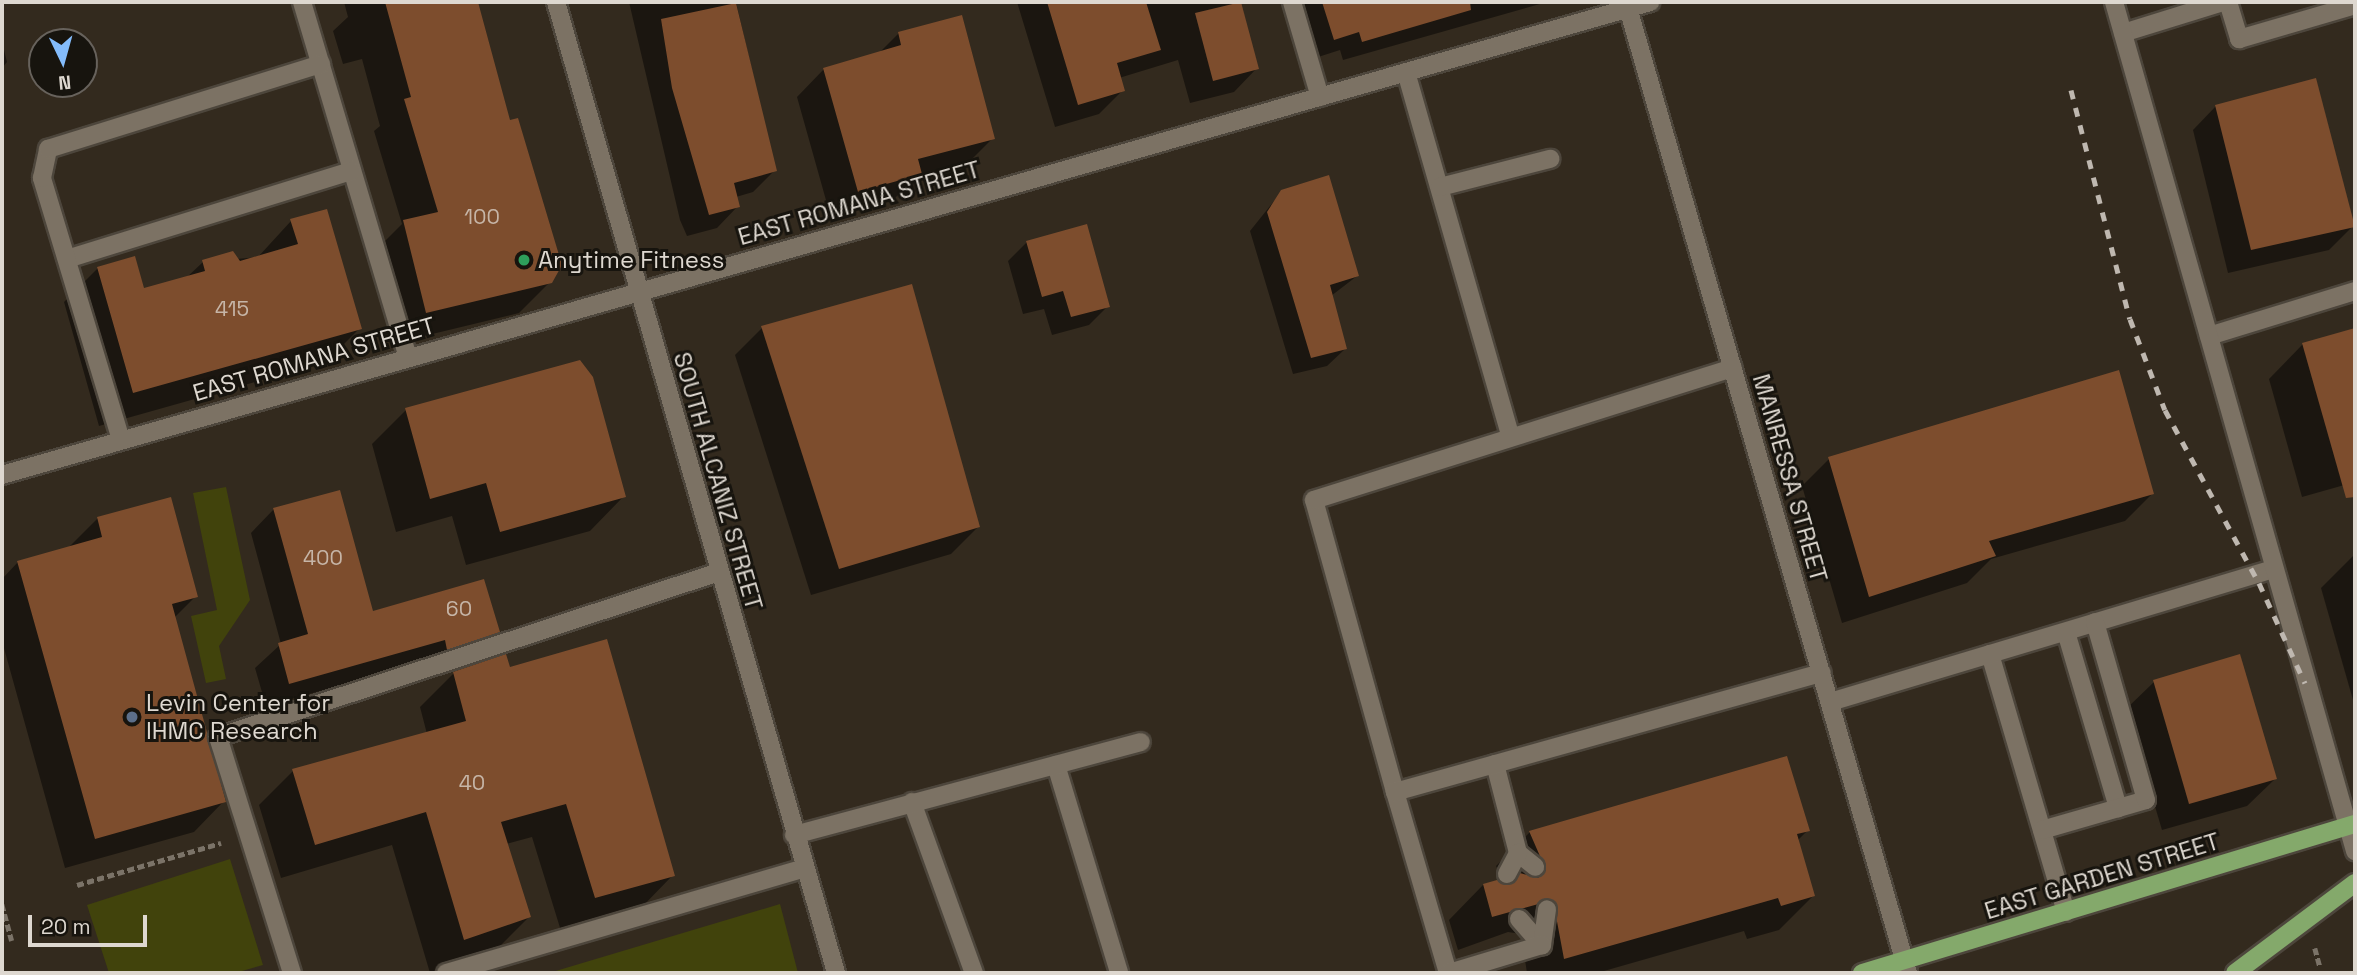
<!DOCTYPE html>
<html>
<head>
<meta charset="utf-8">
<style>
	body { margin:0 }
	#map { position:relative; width:2357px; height:975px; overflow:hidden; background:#332a1e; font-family:"Space Grotesk",sans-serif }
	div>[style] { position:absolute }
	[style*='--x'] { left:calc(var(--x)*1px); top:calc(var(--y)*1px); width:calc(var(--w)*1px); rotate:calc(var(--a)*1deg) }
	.green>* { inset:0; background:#41430c }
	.shadow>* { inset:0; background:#0007 }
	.building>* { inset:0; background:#7d4d2d }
	.path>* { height:4.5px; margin-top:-2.25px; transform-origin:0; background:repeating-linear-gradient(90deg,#7b7368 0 7px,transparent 0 10.5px) }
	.roads { filter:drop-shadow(2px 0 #4d463c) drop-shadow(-2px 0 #4d463c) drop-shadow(0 2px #4d463c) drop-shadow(0 -2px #4d463c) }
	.service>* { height:18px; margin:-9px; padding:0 9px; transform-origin:9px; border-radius:9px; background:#7c7264 }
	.minor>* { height:18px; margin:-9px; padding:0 9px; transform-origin:9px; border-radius:9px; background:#7c7264 }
	.tertiary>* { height:18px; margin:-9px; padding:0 9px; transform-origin:9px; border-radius:9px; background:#7c7264 }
	.primary>* { height:18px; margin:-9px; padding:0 9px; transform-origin:9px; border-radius:9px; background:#84a96b }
	.rail>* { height:5px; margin-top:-2.5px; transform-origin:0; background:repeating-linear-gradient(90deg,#bfb8b0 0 9px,transparent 0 18px) }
	.dots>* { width:19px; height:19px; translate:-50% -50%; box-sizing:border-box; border:4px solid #17140e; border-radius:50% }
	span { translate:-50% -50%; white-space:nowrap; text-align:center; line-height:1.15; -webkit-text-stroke:6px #17140e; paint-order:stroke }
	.number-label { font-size:21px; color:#c6b5a7 }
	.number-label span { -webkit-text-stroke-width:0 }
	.street-label { font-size:24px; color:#ded8d0 }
	.poi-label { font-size:24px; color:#ded8d0 }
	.left { translate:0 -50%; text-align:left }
	.frame { position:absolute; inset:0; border:4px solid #ded8d0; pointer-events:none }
	.north { position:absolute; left:28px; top:28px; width:70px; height:70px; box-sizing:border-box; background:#17140e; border:2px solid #67625c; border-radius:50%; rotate:175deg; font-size:19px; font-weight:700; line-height:28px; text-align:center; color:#ded8d0 }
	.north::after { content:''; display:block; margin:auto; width:24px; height:32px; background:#84bcfb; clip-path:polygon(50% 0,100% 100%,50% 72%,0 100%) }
	.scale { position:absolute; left:28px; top:915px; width:119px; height:32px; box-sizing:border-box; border:4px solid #ded8d0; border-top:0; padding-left:9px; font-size:21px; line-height:24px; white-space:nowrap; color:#ded8d0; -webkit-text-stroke:5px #17140e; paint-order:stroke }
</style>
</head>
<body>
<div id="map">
	<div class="green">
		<div style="clip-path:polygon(226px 487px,250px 600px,219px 646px,226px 679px,206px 683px,191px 616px,217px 610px,193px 493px)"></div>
		<div style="clip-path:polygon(230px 859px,263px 965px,235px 973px,109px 973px,87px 905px)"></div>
		<div style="clip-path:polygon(780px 904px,798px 973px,549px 973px)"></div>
	</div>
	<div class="shadow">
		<div style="clip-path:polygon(344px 2px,476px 2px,550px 282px,519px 313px,395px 343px,373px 253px,402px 224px,374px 131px,380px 126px,362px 59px,343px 64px,333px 31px,348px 17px)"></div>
		<div style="clip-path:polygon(629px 2px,736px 2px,775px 170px,753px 192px,736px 197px,738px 206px,717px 228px,687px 236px,680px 220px)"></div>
		<div style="clip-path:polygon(1017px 2px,1240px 2px,1257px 68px,1234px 92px,1190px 103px,1178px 60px,1119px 78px,1123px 90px,1099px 114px,1055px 127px)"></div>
		<div style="clip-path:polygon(1298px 2px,1547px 2px,1343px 60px,1340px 50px,1315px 58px)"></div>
		<div style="clip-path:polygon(899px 33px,993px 138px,966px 165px,914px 179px,893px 200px,831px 218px,797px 97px,824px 69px,879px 53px)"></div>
		<div style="clip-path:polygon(2px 42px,7px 62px,2px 68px)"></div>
		<div style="clip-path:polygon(2216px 106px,2353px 226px,2329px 250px,2228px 273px,2193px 130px)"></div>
		<div style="clip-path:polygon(1282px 191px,1357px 276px,1331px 296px,1345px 349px,1327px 366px,1293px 374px,1250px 231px)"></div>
		<div style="clip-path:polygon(291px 221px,360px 328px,326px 362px,99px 426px,64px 302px,98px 268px,143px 291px,186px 278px,203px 262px,258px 257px)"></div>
		<div style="clip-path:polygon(1027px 242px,1108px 306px,1089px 325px,1052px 335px,1044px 309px,1023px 314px,1008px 261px)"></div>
		<div style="clip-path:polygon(762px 328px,978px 527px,951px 554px,811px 595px,735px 355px)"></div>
		<div style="clip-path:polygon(2355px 330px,2355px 482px,2302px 497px,2269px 379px,2303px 344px)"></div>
		<div style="clip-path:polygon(406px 410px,624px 496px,590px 531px,466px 565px,452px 516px,396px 532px,372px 444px)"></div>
		<div style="clip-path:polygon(1829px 459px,2153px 493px,2125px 521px,1991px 559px,1967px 583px,1842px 623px,1802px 486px)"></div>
		<div style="clip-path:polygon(274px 509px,372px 613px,498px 632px,474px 655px,421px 663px,266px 706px,255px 668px,281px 644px,251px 533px)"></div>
		<div style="clip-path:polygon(98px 518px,196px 596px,174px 618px,224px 801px,194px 832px,65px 868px,2px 641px,2px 579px,18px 562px,67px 549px)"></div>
		<div style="clip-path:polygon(2355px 554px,2355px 707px,2321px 588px)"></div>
		<div style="clip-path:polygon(454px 673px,673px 875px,639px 910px,561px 931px,532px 837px,506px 844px,529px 917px,495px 951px,430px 973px,392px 845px,281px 878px,259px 805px,293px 771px,427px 734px,420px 707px)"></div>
		<div style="clip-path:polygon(2154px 682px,2275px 779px,2247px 806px,2162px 830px,2126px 709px)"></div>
		<div style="clip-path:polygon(1808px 830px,1797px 841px,1813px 896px,1779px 930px,1747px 939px,1744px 931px,1597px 973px,1527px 973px,1521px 934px,1508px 932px,1458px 950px,1449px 920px,1483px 885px,1506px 886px,1496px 866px,1530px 832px)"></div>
	</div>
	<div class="building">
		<div style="clip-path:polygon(385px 2px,478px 2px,510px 120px,518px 118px,562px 265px,552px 283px,426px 313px,403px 220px,438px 212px,404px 99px,411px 97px)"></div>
		<div style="clip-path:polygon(1047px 2px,1146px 2px,1161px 50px,1117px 63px,1125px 91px,1078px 105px)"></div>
		<div style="clip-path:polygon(1241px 2px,1259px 69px,1213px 81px,1195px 13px)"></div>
		<div style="clip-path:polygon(1322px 2px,1470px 2px,1471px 10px,1362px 42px,1359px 32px,1334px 40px)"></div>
		<div style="clip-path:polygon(736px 3px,777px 171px,734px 183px,740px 207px,709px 215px,672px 88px,661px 19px)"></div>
		<div style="clip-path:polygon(962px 15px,995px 139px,918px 159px,922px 174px,858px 192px,823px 68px,901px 45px,898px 32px)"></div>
		<div style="clip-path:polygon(2316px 78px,2355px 227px,2251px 250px,2215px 105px)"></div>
		<div style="clip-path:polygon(1329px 175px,1359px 276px,1330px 285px,1347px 349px,1311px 358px,1267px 212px,1281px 190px)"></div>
		<div style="clip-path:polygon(327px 209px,362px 329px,133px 393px,97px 267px,135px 256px,144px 288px,205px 271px,202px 260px,233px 251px,240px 261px,298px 244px,290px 219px)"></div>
		<div style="clip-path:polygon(1087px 224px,1110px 307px,1071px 317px,1063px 291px,1042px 297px,1026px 241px)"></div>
		<div style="clip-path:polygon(912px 284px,980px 527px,839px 569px,761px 326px)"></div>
		<div style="clip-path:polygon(2355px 328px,2355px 497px,2346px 498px,2302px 343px)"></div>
		<div style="clip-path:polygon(580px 360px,593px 377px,626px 497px,500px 532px,486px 483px,430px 499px,405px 408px)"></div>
		<div style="clip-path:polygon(2119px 370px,2154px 494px,1989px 541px,1996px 556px,1869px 597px,1828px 457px)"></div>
		<div style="clip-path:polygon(340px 490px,373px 611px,484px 579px,500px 632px,447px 650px,445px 640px,289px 684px,278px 643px,308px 634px,273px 508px)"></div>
		<div style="clip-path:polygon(171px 497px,198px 597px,172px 604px,226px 802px,95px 839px,17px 561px,102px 537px,97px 517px)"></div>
		<div style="clip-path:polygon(607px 639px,675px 876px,595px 898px,566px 804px,501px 822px,531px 917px,464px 940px,426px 812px,315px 845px,292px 769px,466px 721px,453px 672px,506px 654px,510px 667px)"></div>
		<div style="clip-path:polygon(2240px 654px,2277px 779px,2189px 804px,2153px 680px)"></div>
		<div style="clip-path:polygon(1787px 756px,1810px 831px,1797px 834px,1815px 896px,1781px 906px,1778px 898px,1564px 959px,1553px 900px,1492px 917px,1483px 884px,1497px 880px,1508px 885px,1520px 873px,1538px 878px,1546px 870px,1529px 831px)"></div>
	</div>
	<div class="path">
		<div style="--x:77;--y:885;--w:150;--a:-16.3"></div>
		<div style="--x:2;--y:904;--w:38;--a:75"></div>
		<div style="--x:2315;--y:948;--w:20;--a:75"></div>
	</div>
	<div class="roads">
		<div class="service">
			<div style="--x:302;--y:2;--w:371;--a:73.4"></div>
			<div style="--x:2228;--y:2;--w:39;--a:73"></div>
			<div style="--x:2239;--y:39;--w:121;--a:-16.3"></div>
			<div style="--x:2123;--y:33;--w:105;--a:-17.2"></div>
			<div style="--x:1406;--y:72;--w:380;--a:74"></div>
			<div style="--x:1440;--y:187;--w:114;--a:-14.3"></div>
			<div style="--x:67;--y:259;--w:298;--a:-17.2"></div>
			<div style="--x:2209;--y:336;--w:153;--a:-17.1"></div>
			<div style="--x:121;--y:440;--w:274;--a:-106.8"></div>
			<div style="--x:42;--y:178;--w:30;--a:-78"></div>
			<div style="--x:48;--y:149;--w:286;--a:-17.3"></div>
			<div style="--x:2066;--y:632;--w:184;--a:73.5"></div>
			<div style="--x:1990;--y:654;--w:269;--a:73.6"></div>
			<div style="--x:1830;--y:702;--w:463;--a:-16.7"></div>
			<div style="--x:1495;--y:764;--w:92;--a:75.5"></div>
			<div style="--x:1518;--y:853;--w:22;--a:39"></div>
			<div style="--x:1056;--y:765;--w:217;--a:73.1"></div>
			<div style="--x:1395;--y:792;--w:303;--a:-105.5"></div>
			<div style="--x:1314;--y:500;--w:439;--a:-17.5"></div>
			<div style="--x:912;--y:802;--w:182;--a:70.1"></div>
			<div style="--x:2042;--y:830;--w:108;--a:-16.1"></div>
			<div style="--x:2146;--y:800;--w:185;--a:-106"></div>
			<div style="--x:794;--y:835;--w:359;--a:-15"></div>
			<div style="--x:1507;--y:874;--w:24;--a:-62"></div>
			<div style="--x:1519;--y:919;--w:35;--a:49"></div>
			<div style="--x:1542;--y:945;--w:36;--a:-82"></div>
			<div style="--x:292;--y:973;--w:247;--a:-107.4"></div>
			<div style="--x:218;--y:737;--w:527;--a:-18.23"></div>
			<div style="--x:446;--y:973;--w:374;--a:-16.3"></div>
			<div style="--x:1448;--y:973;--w:189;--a:-106.3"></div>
			<div style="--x:1395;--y:792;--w:443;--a:-15.6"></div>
			<div style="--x:1449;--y:973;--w:97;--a:-16.8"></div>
		</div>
		<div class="minor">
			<div style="--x:1292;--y:2;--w:99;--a:73.6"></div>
			<div style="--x:1628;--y:8;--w:1005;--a:73.82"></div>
			<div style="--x:2;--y:475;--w:1715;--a:-16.01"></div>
		</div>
		<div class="tertiary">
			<div style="--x:556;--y:2;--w:1011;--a:73.91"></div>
			<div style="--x:2114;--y:2;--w:883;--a:74.15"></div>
		</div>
		<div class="primary">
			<div style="--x:1862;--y:973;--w:515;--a:-16.82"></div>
			<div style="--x:2235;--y:973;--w:150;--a:-36.9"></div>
		</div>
	</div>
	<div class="rail">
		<div style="--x:2071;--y:90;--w:236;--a:75.6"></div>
		<div style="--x:2130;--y:319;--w:97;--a:69"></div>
		<div style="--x:2165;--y:410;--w:197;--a:61.5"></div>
		<div style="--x:2259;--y:583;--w:110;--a:65.3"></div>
	</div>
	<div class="dots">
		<div style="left:524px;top:260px;background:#2e9e5b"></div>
		<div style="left:132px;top:717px;background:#5c6f8a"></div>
	</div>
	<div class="number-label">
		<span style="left:482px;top:217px">100</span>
		<span style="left:232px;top:309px">415</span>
		<span style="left:323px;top:558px">400</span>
		<span style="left:459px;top:609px">60</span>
		<span style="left:472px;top:783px">40</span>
	</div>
	<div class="street-label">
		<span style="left:859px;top:203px;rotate:-16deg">EAST ROMANA STREET</span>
		<span style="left:314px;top:359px;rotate:-16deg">EAST ROMANA STREET</span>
		<span style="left:1790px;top:478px;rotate:74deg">MANRESSA STREET</span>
		<span style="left:718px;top:481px;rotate:74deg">SOUTH ALCANIZ STREET</span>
		<span style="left:2102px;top:876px;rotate:-17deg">EAST GARDEN STREET</span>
	</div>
	<div class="poi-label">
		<span class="left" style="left:538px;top:260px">Anytime Fitness</span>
		<span class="left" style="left:146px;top:717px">Levin Center for<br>IHMC Research</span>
	</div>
	<div class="frame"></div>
	<div class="north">N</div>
	<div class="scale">20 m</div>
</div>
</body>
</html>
